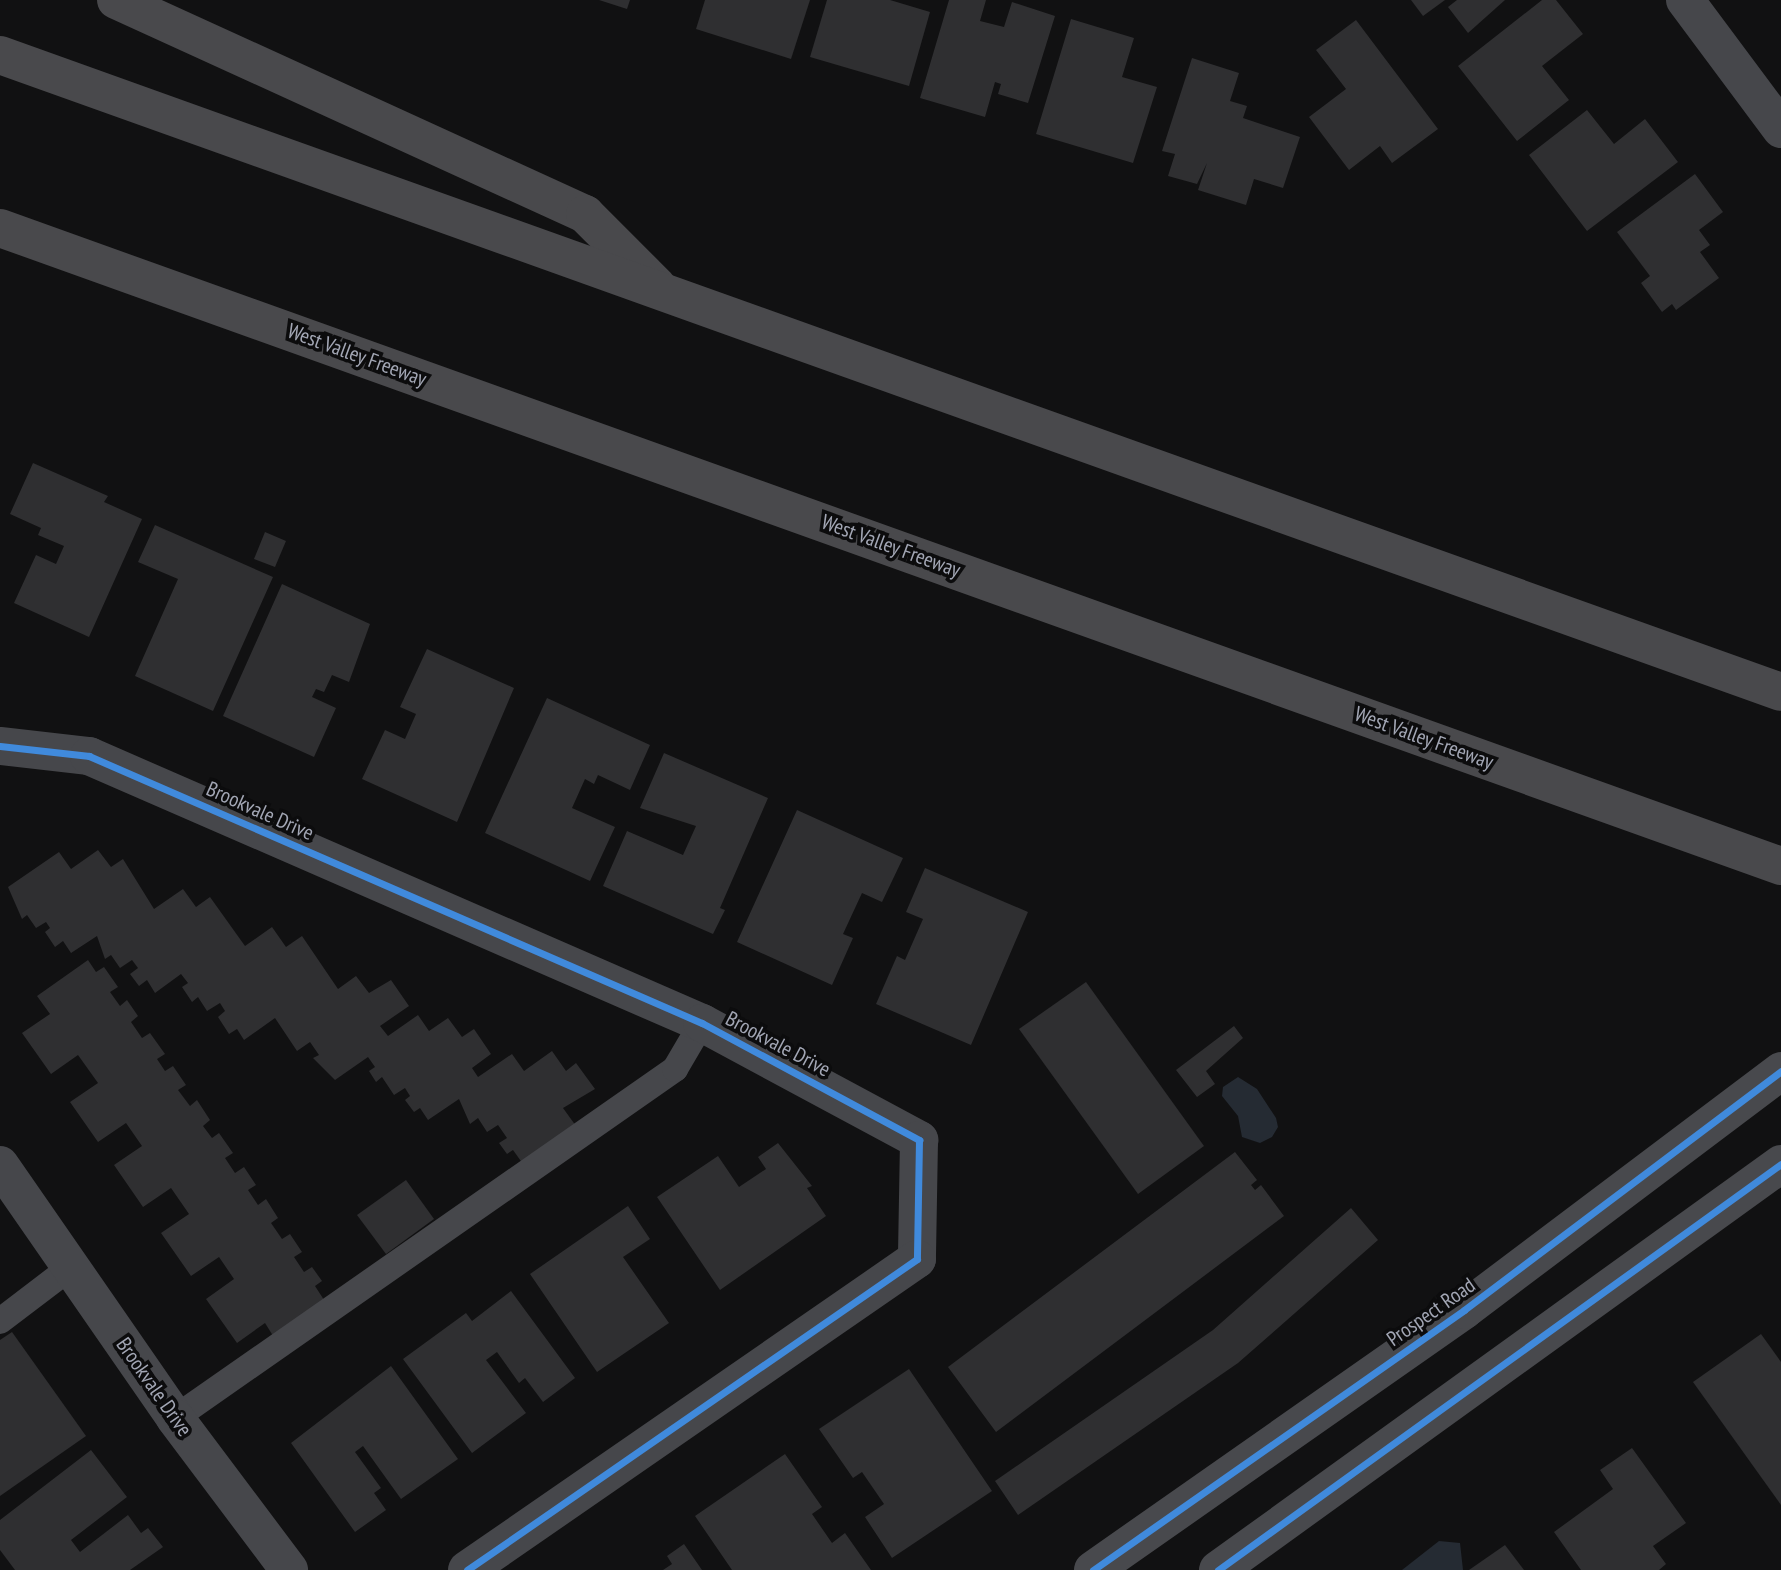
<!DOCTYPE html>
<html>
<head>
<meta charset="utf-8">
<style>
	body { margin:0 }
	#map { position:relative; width:1781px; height:1570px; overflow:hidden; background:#111112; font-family:"PT Sans Narrow",sans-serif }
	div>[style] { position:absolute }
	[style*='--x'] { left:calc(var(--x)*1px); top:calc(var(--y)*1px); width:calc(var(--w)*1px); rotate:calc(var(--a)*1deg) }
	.water>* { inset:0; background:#252b33 }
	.building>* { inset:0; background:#2f2f31 }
	.service>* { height:26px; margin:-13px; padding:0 13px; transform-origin:13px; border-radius:13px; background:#46474b }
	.minor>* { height:38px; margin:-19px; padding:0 19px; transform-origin:19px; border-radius:19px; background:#46474b }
	.primary>* { height:38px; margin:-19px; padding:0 19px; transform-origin:19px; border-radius:19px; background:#48494d }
	.motorway>* { height:38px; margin:-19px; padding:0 19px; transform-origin:19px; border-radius:19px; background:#49494c }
	.cycleway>* { height:7px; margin:-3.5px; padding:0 3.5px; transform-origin:3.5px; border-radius:3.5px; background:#408adc }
	span { translate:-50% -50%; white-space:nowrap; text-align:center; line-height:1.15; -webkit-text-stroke:7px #0c0c0d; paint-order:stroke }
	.street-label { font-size:21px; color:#a2a6b4 }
</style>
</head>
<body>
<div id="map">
	<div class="water">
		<div style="clip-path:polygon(1238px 1077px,1257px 1089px,1276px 1118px,1278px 1127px,1272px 1137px,1260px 1143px,1242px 1137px,1238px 1116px,1222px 1096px,1223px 1087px)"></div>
		<div style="clip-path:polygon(1439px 1541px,1460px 1543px,1463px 1570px,1402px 1570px)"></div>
	</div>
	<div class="building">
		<div style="clip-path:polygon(599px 0,630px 0,627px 9px)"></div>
		<div style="clip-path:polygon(705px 0,810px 0,791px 59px,696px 29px)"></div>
		<div style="clip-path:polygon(827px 0,890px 0,930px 12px,909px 86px,810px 57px)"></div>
		<div style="clip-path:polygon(949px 0,986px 0,980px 21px,1004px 27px,1012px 2px,1055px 16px,1028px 103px,998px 94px,1001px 84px,995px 82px,985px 117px,920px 98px)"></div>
		<div style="clip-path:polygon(1411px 0,1445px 0,1423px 16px)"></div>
		<div style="clip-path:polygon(1457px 0,1505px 0,1468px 33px,1448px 7px)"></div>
		<div style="clip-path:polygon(1542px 0,1556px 0,1583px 34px,1542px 66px,1569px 100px,1517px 141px,1458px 66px)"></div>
		<div style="clip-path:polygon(1071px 19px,1134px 38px,1122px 77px,1157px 87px,1133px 163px,1036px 134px)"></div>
		<div style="clip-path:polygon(1356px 20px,1438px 129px,1392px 163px,1380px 146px,1349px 170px,1309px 117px,1346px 89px,1316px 50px)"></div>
		<div style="clip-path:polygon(1192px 58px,1239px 73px,1230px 101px,1247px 106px,1243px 118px,1300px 137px,1283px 188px,1254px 179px,1246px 205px,1198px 190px,1207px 163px,1197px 184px,1168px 176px,1175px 154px,1162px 151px)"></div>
		<div style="clip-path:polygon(1587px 110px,1614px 144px,1645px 119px,1678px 162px,1587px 231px,1529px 155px)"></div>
		<div style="clip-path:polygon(1695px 174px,1723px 212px,1699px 230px,1710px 245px,1700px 252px,1719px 278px,1676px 310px,1672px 304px,1662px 312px,1641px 283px,1650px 276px,1617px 232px)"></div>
		<div style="clip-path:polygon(33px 463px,108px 496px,104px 502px,142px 519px,89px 637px,14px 603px,36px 555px,56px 564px,64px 546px,38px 535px,41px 528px,10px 514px)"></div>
		<div style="clip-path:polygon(155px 525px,273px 577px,213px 711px,135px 676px,178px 579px,138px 562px)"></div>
		<div style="clip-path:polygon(265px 532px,286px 541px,275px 567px,254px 559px)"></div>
		<div style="clip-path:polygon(282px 584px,370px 624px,349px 682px,332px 675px,324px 692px,316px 689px,312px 697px,336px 708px,314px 757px,223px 716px)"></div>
		<div style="clip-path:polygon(427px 649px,514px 688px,457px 822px,362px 779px,385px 730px,405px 739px,416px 714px,400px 707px)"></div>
		<div style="clip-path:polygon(547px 698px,650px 745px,630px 790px,598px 775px,594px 784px,585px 779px,572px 808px,615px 827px,590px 881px,485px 833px)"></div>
		<div style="clip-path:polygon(664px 753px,768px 798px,720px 908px,725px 910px,713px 934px,603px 886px,627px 831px,683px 855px,696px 826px,640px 808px)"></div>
		<div style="clip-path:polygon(797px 810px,903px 858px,882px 902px,862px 893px,843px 934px,853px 938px,832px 985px,737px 942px)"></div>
		<div style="clip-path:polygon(98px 850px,111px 867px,123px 859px,154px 909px,183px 889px,196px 907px,210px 897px,245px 946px,272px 927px,286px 947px,302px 936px,338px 989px,356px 976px,369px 993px,391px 980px,409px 1006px,380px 1026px,388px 1036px,418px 1015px,429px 1031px,448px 1018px,462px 1037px,474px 1029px,491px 1054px,472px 1068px,478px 1077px,512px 1054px,524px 1071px,552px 1051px,566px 1071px,576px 1063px,595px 1089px,563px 1108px,576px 1126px,523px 1164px,513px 1150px,507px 1154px,499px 1143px,507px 1138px,498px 1125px,487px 1132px,478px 1118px,470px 1124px,459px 1099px,428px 1120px,420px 1108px,414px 1112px,405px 1100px,410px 1096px,405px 1088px,394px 1095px,382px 1077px,376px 1082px,369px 1071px,375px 1067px,368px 1057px,335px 1080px,313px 1058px,319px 1055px,310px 1042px,297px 1051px,275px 1018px,244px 1040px,237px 1029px,229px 1034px,218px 1017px,225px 1011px,220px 1003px,207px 1011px,198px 997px,192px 1002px,182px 987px,188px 983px,181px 974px,155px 993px,147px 980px,139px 986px,130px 974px,138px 968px,132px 960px,120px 968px,111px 955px,105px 959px,97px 936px,71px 953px,63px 941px,55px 947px,45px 932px,50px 928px,46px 922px,36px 928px,27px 915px,22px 919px,8px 887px,59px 852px,71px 869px)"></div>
		<div style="clip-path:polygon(925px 868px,1028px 912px,971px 1045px,876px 1004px,897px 956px,905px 960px,923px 919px,906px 912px)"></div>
		<div style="clip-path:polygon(88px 960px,96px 972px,104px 967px,118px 987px,110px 992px,120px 1006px,127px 1000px,138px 1016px,131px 1022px,142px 1038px,150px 1033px,165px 1054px,157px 1059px,165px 1071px,173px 1066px,186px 1085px,178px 1090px,190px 1106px,197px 1100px,210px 1120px,203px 1126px,212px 1138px,219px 1133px,233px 1153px,225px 1158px,235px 1173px,244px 1167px,256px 1185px,248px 1190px,258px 1205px,266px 1199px,278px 1218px,271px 1223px,282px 1239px,290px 1234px,302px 1252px,294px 1257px,304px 1272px,312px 1267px,322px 1281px,315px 1286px,326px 1303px,275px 1339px,265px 1323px,237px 1343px,206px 1299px,234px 1279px,219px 1257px,191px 1276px,161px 1233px,189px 1214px,171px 1188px,143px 1207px,114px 1165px,142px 1146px,126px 1123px,98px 1142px,70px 1102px,98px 1083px,78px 1055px,51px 1074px,22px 1033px,50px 1014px,37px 996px)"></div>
		<div style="clip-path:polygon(1086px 982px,1204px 1146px,1138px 1194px,1019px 1029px)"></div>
		<div style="clip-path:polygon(1234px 1026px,1243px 1038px,1206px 1071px,1215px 1084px,1197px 1097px,1176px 1070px)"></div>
		<div style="clip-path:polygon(778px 1143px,812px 1186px,807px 1188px,826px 1216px,720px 1290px,657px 1197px,718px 1156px,739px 1187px,766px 1169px,758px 1157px)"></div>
		<div style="clip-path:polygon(1235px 1152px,1257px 1180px,1251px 1185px,1255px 1190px,1261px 1185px,1284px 1216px,996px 1432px,948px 1367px)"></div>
		<div style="clip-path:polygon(406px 1180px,434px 1219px,386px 1254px,357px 1215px)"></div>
		<div style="clip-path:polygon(628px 1206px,650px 1239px,623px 1257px,669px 1323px,597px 1372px,530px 1274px)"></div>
		<div style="clip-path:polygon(1351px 1208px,1378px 1240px,1238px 1363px,1018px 1515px,995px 1481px,1213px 1330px)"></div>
		<div style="clip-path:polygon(511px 1291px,575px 1378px,543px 1402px,525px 1378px,519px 1383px,497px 1352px,486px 1360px,526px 1413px,472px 1453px,403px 1359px,466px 1313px,472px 1321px)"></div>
		<div style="clip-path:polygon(12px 1332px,86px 1436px,0 1496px,0 1340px)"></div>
		<div style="clip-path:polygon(1761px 1334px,1781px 1362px,1781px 1505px,1693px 1382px)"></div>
		<div style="clip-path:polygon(391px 1366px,458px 1459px,401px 1499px,363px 1446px,355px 1452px,381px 1488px,374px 1493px,386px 1510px,355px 1532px,291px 1443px)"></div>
		<div style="clip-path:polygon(909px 1369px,992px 1491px,892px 1558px,865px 1517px,884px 1504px,862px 1472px,853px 1478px,819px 1429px)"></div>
		<div style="clip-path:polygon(1632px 1448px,1686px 1523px,1653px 1546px,1666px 1564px,1659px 1570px,1581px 1570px,1554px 1532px,1613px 1489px,1600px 1470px)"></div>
		<div style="clip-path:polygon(91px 1450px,127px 1497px,71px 1540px,80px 1552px,128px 1515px,141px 1533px,148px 1528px,163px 1547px,130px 1570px,15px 1570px,0 1550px,0 1520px)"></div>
		<div style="clip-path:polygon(785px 1454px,822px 1507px,812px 1514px,832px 1543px,845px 1533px,871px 1570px,732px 1570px,695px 1516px)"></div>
		<div style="clip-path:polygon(684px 1544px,702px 1570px,663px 1570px,672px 1564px,667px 1556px)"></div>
		<div style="clip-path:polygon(1505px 1545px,1524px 1570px,1469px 1570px)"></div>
	</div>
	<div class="service">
		<div style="--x:0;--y:1321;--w:89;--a:-37.3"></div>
		<div style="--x:175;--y:1418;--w:610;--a:-34.92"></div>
		<div style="--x:675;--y:1069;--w:53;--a:-59.6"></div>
	</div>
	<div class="minor">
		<div style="--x:1685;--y:0;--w:161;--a:53.3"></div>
		<div style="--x:0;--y:746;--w:90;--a:6.4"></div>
		<div style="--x:89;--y:756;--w:669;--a:23.54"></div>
		<div style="--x:702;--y:1023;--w:247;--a:28.3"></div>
		<div style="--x:919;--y:1140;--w:119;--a:91"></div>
		<div style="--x:917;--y:1259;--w:547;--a:145.35"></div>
		<div style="--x:0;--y:1165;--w:308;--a:55.3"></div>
		<div style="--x:175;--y:1418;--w:190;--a:53.1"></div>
	</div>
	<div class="primary">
		<div style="--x:1093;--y:1570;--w:453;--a:-35"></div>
		<div style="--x:1464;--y:1310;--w:397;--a:-37"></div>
		<div style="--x:1218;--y:1570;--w:694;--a:-35.8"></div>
	</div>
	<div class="motorway">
		<div style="--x:116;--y:0;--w:516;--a:24.53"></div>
		<div style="--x:585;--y:214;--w:102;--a:45"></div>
		<div style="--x:0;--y:55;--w:1891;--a:19.68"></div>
		<div style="--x:0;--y:228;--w:1892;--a:19.71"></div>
	</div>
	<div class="cycleway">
		<div style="--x:0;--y:746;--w:90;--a:6.4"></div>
		<div style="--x:89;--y:756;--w:669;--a:23.54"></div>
		<div style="--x:702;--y:1023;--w:247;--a:28.3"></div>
		<div style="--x:919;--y:1140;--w:119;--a:91"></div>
		<div style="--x:917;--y:1259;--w:547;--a:145.35"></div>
		<div style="--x:1093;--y:1570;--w:453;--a:-35"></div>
		<div style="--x:1464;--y:1310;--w:397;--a:-37"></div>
		<div style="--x:1218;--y:1570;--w:694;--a:-35.8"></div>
	</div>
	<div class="street-label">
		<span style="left:357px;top:355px;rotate:20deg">West Valley Freeway</span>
		<span style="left:891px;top:546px;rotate:20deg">West Valley Freeway</span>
		<span style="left:1424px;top:738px;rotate:20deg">West Valley Freeway</span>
		<span style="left:260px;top:811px;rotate:24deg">Brookvale Drive</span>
		<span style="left:778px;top:1044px;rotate:28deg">Brookvale Drive</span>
		<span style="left:1431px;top:1312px;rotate:-35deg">Prospect Road</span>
		<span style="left:154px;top:1387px;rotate:55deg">Brookvale Drive</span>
	</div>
</div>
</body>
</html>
